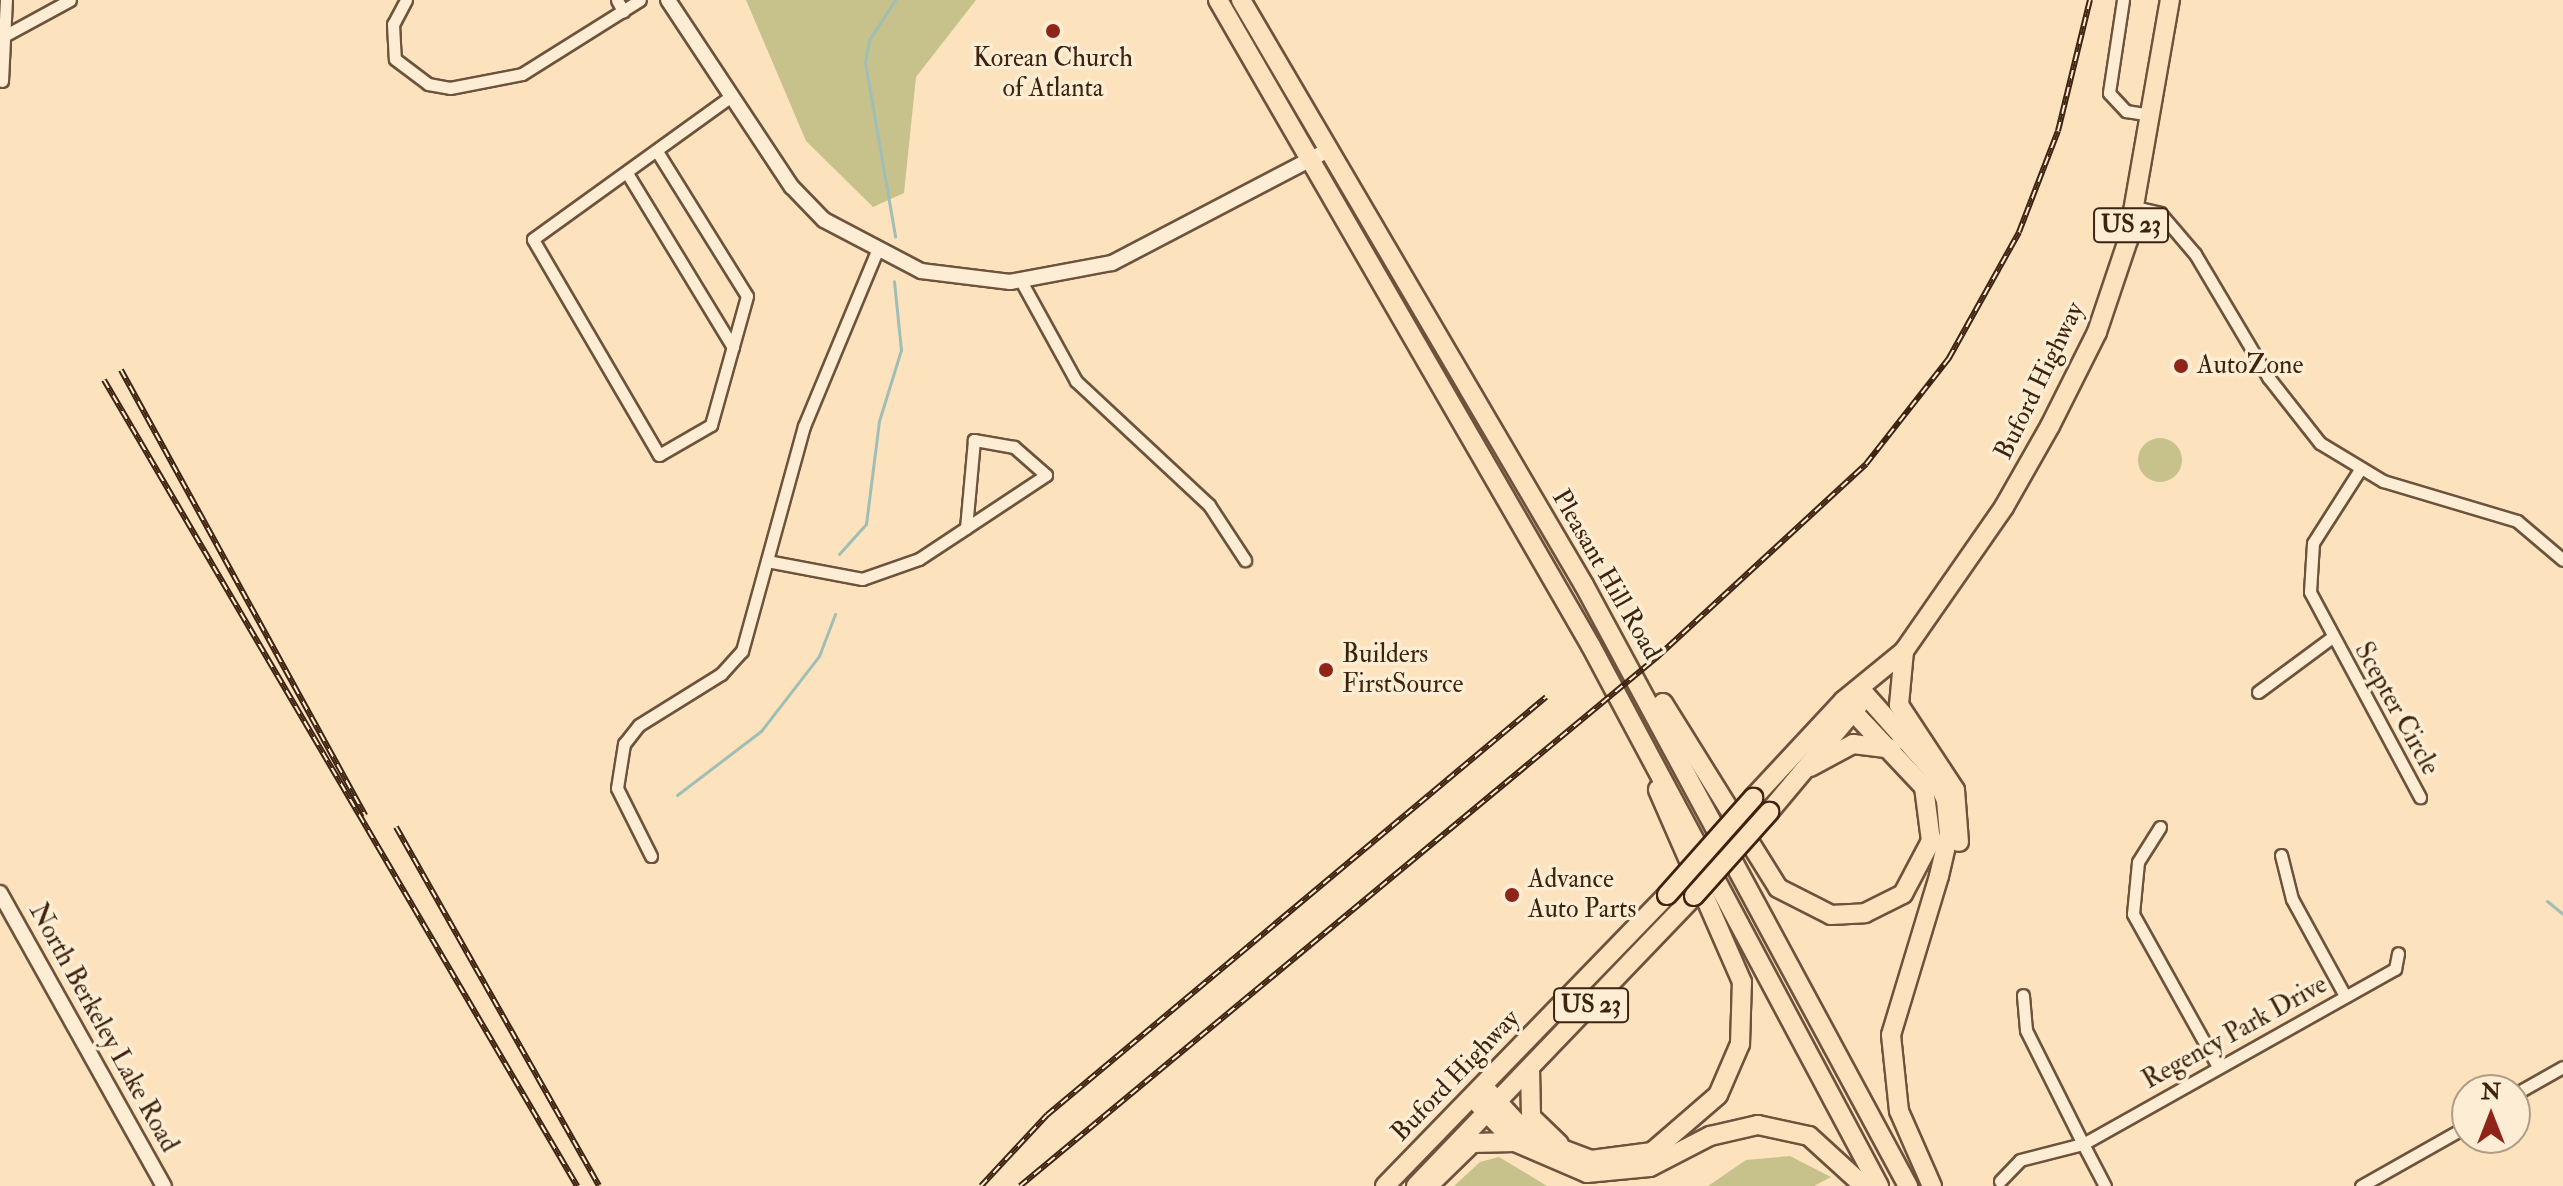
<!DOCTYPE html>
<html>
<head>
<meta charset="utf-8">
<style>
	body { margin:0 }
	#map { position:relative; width:2563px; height:1186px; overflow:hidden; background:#fce3be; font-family:"IM FELL Double Pica",serif }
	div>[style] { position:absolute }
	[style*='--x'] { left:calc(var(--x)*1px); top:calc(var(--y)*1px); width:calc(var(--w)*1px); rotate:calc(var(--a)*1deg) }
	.green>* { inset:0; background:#c7c18c }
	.round { border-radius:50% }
	.stream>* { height:3px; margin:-1.5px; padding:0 1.5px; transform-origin:1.5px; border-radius:1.5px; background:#9fbeb5 }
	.roads { filter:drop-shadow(2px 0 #6d533c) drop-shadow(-2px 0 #6d533c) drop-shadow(0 2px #6d533c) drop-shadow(0 -2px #6d533c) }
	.minor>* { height:11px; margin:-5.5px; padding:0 5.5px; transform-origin:5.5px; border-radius:5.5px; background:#fdedd5 }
	.tertiary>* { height:14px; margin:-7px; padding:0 7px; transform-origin:7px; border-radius:7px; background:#fdedd5 }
	.primary>* { height:18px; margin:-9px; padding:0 9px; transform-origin:9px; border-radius:9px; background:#fce3be }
	.trunk>* { height:18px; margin:-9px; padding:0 9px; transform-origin:9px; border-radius:9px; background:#fce3be }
	.rail>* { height:6px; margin-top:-3px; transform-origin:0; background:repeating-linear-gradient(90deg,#fdedd5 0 9px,#3d2310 0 18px); box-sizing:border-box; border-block:2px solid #3d2310 }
	.bridges { filter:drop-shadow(2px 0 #3d2310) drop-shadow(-2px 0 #3d2310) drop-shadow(0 2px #3d2310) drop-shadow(0 -2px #3d2310) }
	.primary-bridge>* { height:18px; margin:-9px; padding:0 9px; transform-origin:9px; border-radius:9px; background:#fce3be }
	.dots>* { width:22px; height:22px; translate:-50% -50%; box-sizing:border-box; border:4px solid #fdedd5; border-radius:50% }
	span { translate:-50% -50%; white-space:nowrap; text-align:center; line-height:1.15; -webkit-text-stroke:7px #fdedd5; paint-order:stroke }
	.shield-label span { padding:2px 6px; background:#fdedd5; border:2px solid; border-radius:6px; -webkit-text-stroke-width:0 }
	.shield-label { font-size:24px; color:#3d2310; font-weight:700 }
	.poi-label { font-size:26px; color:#3d2310 }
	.left { translate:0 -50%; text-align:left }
	.street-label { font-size:26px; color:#3d2310 }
	.north { position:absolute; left:2451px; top:1074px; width:80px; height:80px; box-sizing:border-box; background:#fdedd5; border:2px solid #b09c86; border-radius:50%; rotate:0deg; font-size:22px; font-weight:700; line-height:32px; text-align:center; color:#3d2310 }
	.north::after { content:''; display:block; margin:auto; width:28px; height:36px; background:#8f2418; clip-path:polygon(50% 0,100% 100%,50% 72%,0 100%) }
</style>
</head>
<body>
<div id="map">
	<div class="green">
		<div style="clip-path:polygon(746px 0,976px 0,916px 77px,904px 193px,873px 207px,806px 141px)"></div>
		<div class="round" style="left:2138px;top:438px;width:44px;height:44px"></div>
		<div style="clip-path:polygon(1790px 1156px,1831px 1177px,1814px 1186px,1708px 1186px,1746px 1160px)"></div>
		<div style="clip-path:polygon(1499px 1157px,1547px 1186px,1454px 1186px,1480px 1162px)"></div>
	</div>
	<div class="stream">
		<div style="--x:895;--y:0;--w:48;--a:123"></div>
		<div style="--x:869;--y:40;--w:22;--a:100"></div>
		<div style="--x:865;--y:62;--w:177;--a:80.2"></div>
		<div style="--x:839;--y:554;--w:40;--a:-48"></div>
		<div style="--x:866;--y:524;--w:104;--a:-82.8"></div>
		<div style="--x:879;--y:421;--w:74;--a:-72.8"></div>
		<div style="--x:901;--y:350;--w:69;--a:-95.8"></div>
		<div style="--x:677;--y:795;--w:106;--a:-37.3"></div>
		<div style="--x:761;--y:731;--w:95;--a:-52.3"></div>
		<div style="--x:819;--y:656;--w:45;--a:-69.1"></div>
		<div style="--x:2547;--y:901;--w:21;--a:39"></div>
	</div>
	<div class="roads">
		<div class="minor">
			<div style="--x:406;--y:0;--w:27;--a:118"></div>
			<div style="--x:393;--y:24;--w:35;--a:87"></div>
			<div style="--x:395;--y:59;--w:41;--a:37.1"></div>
			<div style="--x:428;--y:84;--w:22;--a:10"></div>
			<div style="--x:450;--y:88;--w:73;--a:-11"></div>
			<div style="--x:522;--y:74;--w:139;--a:-32.1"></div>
			<div style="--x:617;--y:0;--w:13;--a:61"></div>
			<div style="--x:2123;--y:0;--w:94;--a:98.6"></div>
			<div style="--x:2109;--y:93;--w:25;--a:47"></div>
			<div style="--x:2126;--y:111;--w:26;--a:9"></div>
			<div style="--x:4;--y:36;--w:75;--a:-28.6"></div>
			<div style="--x:2;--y:81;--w:81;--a:-87.2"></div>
			<div style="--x:658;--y:153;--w:168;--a:58.1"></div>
			<div style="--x:747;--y:296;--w:134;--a:105.6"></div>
			<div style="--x:711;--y:425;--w:60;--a:150"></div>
			<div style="--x:659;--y:455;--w:250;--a:-120.3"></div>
			<div style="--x:533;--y:239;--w:244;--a:-35.8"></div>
			<div style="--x:627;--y:173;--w:204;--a:58.7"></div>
			<div style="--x:2135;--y:207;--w:26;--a:13"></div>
			<div style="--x:2160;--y:213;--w:54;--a:49.5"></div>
			<div style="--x:2195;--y:254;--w:143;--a:59.3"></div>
			<div style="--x:2268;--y:377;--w:84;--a:51.8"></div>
			<div style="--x:2320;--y:443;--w:74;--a:31.1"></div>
			<div style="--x:2383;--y:481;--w:140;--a:16.6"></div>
			<div style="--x:2517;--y:521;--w:60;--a:40.3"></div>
			<div style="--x:1021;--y:281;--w:114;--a:61.2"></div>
			<div style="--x:1076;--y:381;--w:182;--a:43"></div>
			<div style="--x:1209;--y:505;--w:66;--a:56.8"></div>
			<div style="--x:2359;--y:471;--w:85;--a:122.6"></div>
			<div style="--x:2313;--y:543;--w:49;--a:93.5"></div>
			<div style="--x:2310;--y:592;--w:233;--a:61.8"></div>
			<div style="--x:767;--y:561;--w:97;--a:10.7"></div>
			<div style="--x:862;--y:579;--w:60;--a:-19.3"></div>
			<div style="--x:919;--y:559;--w:56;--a:-33.4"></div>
			<div style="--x:966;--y:528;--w:96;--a:-33.5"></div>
			<div style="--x:1046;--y:475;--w:43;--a:-138.8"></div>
			<div style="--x:1014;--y:447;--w:41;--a:-170.1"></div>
			<div style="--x:974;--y:440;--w:88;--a:95.2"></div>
			<div style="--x:2258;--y:692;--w:91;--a:-36.5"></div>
			<div style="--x:2160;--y:827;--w:41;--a:122.2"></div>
			<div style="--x:2138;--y:862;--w:52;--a:95.5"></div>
			<div style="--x:2133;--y:914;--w:175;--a:60.9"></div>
			<div style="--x:2281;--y:855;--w:45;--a:76"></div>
			<div style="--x:2292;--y:899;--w:111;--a:61.3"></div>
			<div style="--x:651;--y:856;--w:76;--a:-116.6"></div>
			<div style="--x:617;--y:788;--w:45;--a:-81"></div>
			<div style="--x:624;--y:744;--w:24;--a:-52"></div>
			<div style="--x:639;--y:725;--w:97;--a:-31.9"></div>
			<div style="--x:721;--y:674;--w:31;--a:-48"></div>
			<div style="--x:742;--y:651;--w:233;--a:-74.6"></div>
			<div style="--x:804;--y:426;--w:190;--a:-67.4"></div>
			<div style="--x:2515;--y:1094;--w:55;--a:-29.4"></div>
			<div style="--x:2000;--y:1181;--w:29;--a:-46"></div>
			<div style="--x:2020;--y:1160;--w:65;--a:-14.3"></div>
			<div style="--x:2083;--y:1144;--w:127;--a:-116.6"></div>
			<div style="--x:2026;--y:1030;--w:35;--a:-95"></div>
			<div style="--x:2105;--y:1186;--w:47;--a:-117.6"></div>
			<div style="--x:2083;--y:1144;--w:358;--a:-29.3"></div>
			<div style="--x:2395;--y:969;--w:16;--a:-79"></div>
			<div style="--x:2361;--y:1186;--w:122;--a:-29.5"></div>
		</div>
		<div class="tertiary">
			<div style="--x:668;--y:0;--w:224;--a:56.5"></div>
			<div style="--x:792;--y:187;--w:46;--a:45.9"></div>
			<div style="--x:824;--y:220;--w:110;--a:27.7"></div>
			<div style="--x:921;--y:271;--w:90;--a:7"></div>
			<div style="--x:1010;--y:282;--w:104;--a:-10.6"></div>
			<div style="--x:1112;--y:263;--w:244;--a:-27.6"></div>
			<div style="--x:0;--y:893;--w:336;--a:60.8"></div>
		</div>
		<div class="primary">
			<div style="--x:1753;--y:798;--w:132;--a:-47.1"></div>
			<div style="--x:1843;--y:701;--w:79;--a:-39.3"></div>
			<div style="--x:1904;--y:651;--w:175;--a:-55.2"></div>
			<div style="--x:2004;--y:507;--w:93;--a:-60.4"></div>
			<div style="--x:2050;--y:426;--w:105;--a:-63.4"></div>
			<div style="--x:2097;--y:332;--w:97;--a:-71.4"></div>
			<div style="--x:2128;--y:240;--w:244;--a:-80.1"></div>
			<div style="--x:1769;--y:812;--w:142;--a:-50.1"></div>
			<div style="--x:1385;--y:1186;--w:405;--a:-45.9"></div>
			<div style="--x:1416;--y:1186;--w:402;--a:-46.2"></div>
		</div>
		<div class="trunk">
			<div style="--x:1218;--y:0;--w:746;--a:60"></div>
			<div style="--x:1591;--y:646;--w:612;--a:61.93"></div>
			<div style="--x:1241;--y:0;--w:678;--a:59.62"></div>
			<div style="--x:1584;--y:585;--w:683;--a:61.67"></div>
			<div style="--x:1904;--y:651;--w:54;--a:95.3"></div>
			<div style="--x:1899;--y:705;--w:102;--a:56.6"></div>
			<div style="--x:1955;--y:790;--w:52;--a:85.6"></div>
			<div style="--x:1863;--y:692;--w:107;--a:48.4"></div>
			<div style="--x:1934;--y:772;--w:30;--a:67"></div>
			<div style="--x:1946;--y:800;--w:33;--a:85"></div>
			<div style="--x:1949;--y:833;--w:44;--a:103.1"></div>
			<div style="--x:1939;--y:876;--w:166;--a:106.8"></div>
			<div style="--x:1891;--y:1035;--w:76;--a:84"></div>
			<div style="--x:1899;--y:1111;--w:82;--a:66.3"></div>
			<div style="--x:1663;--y:703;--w:218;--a:58.1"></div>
			<div style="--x:1778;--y:888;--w:59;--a:27"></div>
			<div style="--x:1831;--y:915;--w:34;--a:-3"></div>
			<div style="--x:1865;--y:913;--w:42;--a:-26.6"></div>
			<div style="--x:1903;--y:894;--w:60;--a:-62.2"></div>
			<div style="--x:1931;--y:841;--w:54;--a:-97.4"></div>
			<div style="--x:1924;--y:787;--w:118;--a:-133.3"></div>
			<div style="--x:1810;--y:767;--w:49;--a:-28.1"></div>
			<div style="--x:1853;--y:744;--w:39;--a:7"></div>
			<div style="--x:1530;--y:1068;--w:49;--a:88.8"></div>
			<div style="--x:1531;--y:1117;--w:39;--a:44"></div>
			<div style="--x:1484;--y:1087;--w:68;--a:47.4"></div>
			<div style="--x:1530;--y:1137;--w:65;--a:20.7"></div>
			<div style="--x:1591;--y:1160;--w:62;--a:-7.5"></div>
			<div style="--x:1652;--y:1152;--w:87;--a:-40.8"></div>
			<div style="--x:1718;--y:1095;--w:56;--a:-66.7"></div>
			<div style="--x:1740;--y:1044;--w:62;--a:-88.2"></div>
			<div style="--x:1742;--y:982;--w:210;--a:-113.6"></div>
			<div style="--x:1473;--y:1098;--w:61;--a:46.3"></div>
			<div style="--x:1515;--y:1142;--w:78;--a:23.3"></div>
			<div style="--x:1587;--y:1173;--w:63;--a:-5.4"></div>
			<div style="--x:1650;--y:1167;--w:68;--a:-27.3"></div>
			<div style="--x:1710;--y:1136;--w:49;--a:-12.9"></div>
			<div style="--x:1758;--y:1125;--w:52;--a:12.2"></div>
			<div style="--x:1809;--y:1136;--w:74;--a:42.3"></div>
			<div style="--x:1428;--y:1186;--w:62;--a:-44.3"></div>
			<div style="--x:1472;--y:1143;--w:43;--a:-1.3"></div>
		</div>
	</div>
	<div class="rail">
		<div style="--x:121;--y:370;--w:508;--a:61.26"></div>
		<div style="--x:104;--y:380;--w:935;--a:59.59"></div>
		<div style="--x:396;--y:827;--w:412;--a:60.5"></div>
		<div style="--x:981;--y:1186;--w:97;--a:-47.1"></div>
		<div style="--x:1047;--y:1115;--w:651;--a:-39.95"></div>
		<div style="--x:1020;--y:1186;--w:827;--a:-39.7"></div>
		<div style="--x:1656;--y:658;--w:286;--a:-42.7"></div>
		<div style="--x:1866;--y:464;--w:135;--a:-51.9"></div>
		<div style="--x:1949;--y:358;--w:144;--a:-60.9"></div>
		<div style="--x:2019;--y:232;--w:108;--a:-68.9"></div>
		<div style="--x:2058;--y:131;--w:135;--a:-76.3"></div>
	</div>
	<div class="bridges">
		<div class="primary-bridge">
			<div style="--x:1667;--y:895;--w:130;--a:-48.4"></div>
			<div style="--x:1694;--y:896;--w:113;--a:-48.2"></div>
		</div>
	</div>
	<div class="dots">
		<div style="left:1053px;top:31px;background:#8f2418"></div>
		<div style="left:2181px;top:366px;background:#8f2418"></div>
		<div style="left:1326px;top:670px;background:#8f2418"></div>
		<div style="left:1512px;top:895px;background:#8f2418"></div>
	</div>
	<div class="shield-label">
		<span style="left:2131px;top:225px">US 23</span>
		<span style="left:1591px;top:1005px">US 23</span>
	</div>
	<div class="poi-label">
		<span style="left:1053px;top:74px">Korean Church<br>of Atlanta</span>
		<span class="left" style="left:2197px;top:366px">AutoZone</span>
		<span class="left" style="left:1342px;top:670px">Builders<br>FirstSource</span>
		<span class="left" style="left:1528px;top:895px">Advance<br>Auto Parts</span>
	</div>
	<div class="street-label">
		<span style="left:2040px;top:381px;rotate:-64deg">Buford Highway</span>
		<span style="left:1606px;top:575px;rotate:60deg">Pleasant Hill Road</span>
		<span style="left:2396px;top:709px;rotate:61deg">Scepter Circle</span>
		<span style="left:103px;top:1028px;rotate:61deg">North Berkeley Lake Road</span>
		<span style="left:2235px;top:1033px;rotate:-29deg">Regency Park Drive</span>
		<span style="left:1456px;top:1076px;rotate:-46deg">Buford Highway</span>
	</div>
	<div class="north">N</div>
</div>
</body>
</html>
